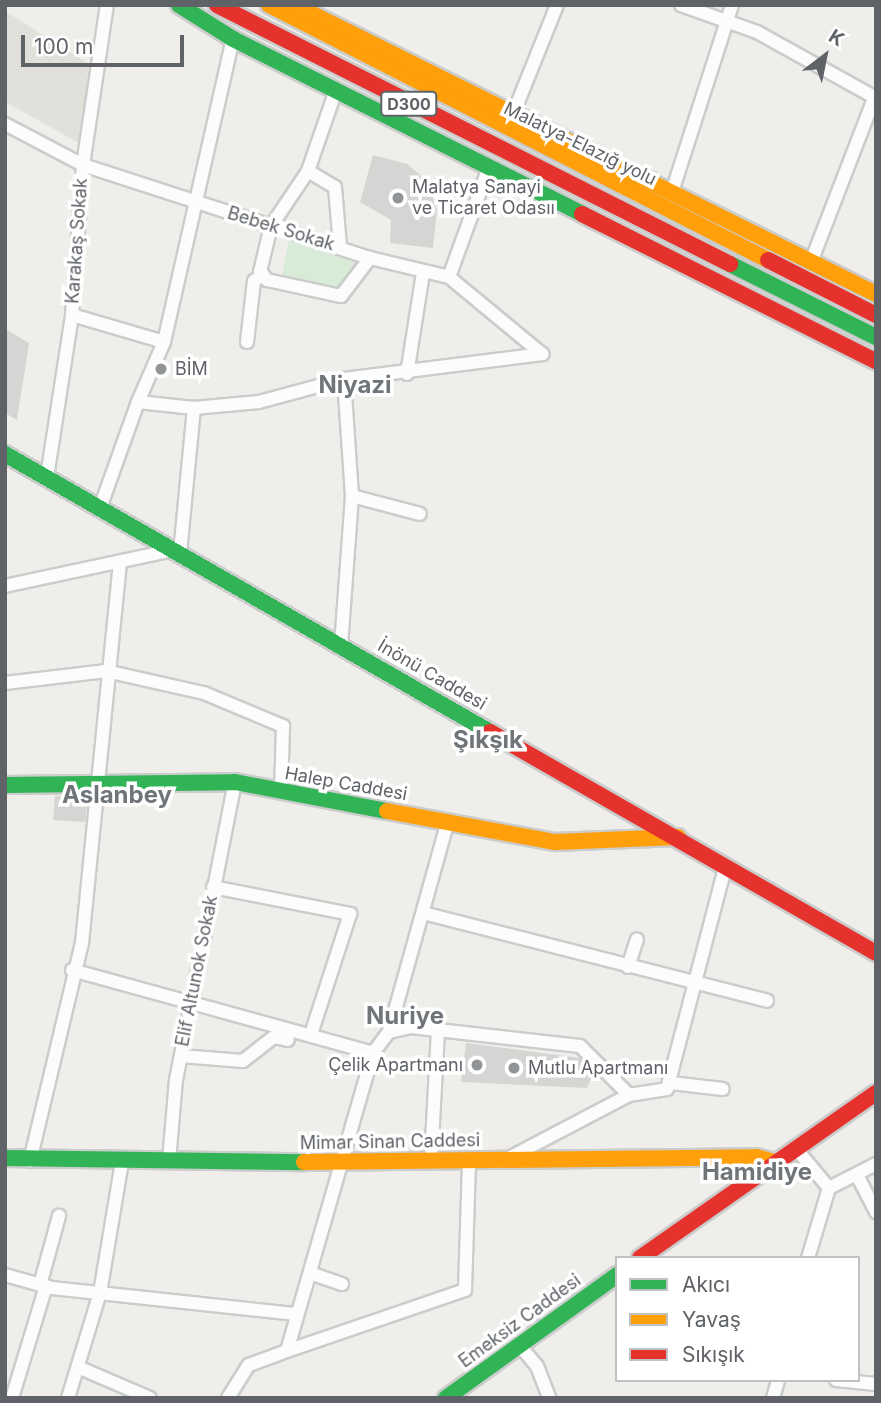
<!DOCTYPE html>
<html>
<head>
<meta charset="utf-8">
<style>
	body { margin:0 }
	#map { position:relative; width:881px; height:1403px; overflow:hidden; background:#efeeea; font-family:Inter,sans-serif }
	div>[style] { position:absolute }
	[style*='--x'] { left:calc(var(--x)*1px); top:calc(var(--y)*1px); width:calc(var(--w)*1px); rotate:calc(var(--a)*1deg) }
	.education>* { inset:0; background:#e2e0da }
	.green>* { inset:0; background:#d8ebd6 }
	.building>* { inset:0; background:#d6d5d3 }
	.roads { filter:drop-shadow(2px 0 #cbcccc) drop-shadow(-2px 0 #cbcccc) drop-shadow(0 2px #cbcccc) drop-shadow(0 -2px #cbcccc) }
	.street>* { height:12px; margin:-6px; padding:0 6px; transform-origin:6px; border-radius:6px; background:#fdfcfc }
	.fast>* { height:16px; margin:-8px; padding:0 8px; transform-origin:8px; border-radius:8px; background:#30b455 }
	.slow>* { height:16px; margin:-8px; padding:0 8px; transform-origin:8px; border-radius:8px; background:#ff9f0a }
	.jam>* { height:16px; margin:-8px; padding:0 8px; transform-origin:8px; border-radius:8px; background:#e5322d }
	.dots>* { width:19px; height:19px; translate:-50% -50%; box-sizing:border-box; border:4px solid #fff; border-radius:50% }
	span { translate:-50% -50%; white-space:nowrap; text-align:center; line-height:1.15; -webkit-text-stroke:7px #fff; paint-order:stroke }
	.shield-label span { padding:2px 5px; background:#fff; border:2px solid; border-radius:5px; -webkit-text-stroke-width:0 }
	.shield-label { font-size:16px; color:#5f6368; font-weight:700 }
	.street-label { font-size:18px; color:#5f6368 }
	.poi-label { font-size:18px; color:#5f6368 }
	.left { translate:0 -50%; text-align:left }
	.right { translate:-100% -50%; text-align:right }
	.district-label { font-size:24px; color:#70757a; font-weight:700 }
	.frame { position:absolute; inset:0; border:7px solid #5f6368; pointer-events:none }
	.legend { position:absolute; left:615px; top:1256px; width:245px; height:126px; box-sizing:border-box; background:#fff; border:2px solid #bfc1c3; margin:0; padding:9px 12px; list-style:none; font-size:21px; color:#5f6368 }
	.legend li { display:flex; align-items:center; gap:14px; height:35px }
	.legend b { width:35px; border:2px solid #bfc1c3 }
	.north { position:absolute; left:790px; top:21px; width:70px; height:70px; -webkit-text-stroke:5px #fff; paint-order:stroke; rotate:32deg; font-size:19px; font-weight:700; line-height:28px; text-align:center; color:#5f6368 }
	.north::after { content:''; display:block; margin:auto; width:24px; height:32px; background:#5f6368; clip-path:polygon(50% 0,100% 100%,50% 72%,0 100%) }
	.scale { position:absolute; left:21px; top:35px; width:163px; height:32px; box-sizing:border-box; border:4px solid #5f6368; border-top:0; padding-left:9px; font-size:21px; line-height:24px; white-space:nowrap; color:#5f6368; -webkit-text-stroke:5px #fff; paint-order:stroke }
</style>
</head>
<body>
<div id="map">
	<div class="education">
		<div style="clip-path:polygon(5px 11px,89px 64px,81px 144px,5px 102px)"></div>
	</div>
	<div class="green">
		<div style="clip-path:polygon(289px 241px,366px 266px,349px 294px,282px 275px)"></div>
	</div>
	<div class="building">
		<div style="clip-path:polygon(373px 155px,407px 164px,426px 180px,437px 210px,433px 248px,390px 243px,391px 220px,360px 202px)"></div>
		<div style="clip-path:polygon(5px 329px,29px 343px,17px 420px,5px 413px)"></div>
		<div style="clip-path:polygon(55px 796px,88px 797px,85px 822px,53px 820px)"></div>
		<div style="clip-path:polygon(466px 1043px,580px 1058px,594px 1072px,587px 1088px,461px 1082px)"></div>
	</div>
	<div class="roads">
		<div class="street">
			<div style="--x:681;--y:5;--w:81;--a:19.6"></div>
			<div style="--x:757;--y:32;--w:136;--a:29"></div>
			<div style="--x:336;--y:90;--w:86;--a:109.1"></div>
			<div style="--x:308;--y:171;--w:31;--a:31"></div>
			<div style="--x:335;--y:187;--w:60;--a:85.2"></div>
			<div style="--x:514;--y:112;--w:115;--a:-68.1"></div>
			<div style="--x:5;--y:124;--w:88;--a:27.7"></div>
			<div style="--x:83;--y:165;--w:302;--a:18"></div>
			<div style="--x:370;--y:258;--w:81;--a:13.5"></div>
			<div style="--x:449;--y:277;--w:121;--a:39.6"></div>
			<div style="--x:308;--y:171;--w:66;--a:123.9"></div>
			<div style="--x:271;--y:226;--w:47;--a:103.4"></div>
			<div style="--x:260;--y:272;--w:11;--a:49"></div>
			<div style="--x:267;--y:280;--w:76;--a:12.2"></div>
			<div style="--x:341;--y:296;--w:48;--a:-52.7"></div>
			<div style="--x:672;--y:192;--w:196;--a:-72.2"></div>
			<div style="--x:811;--y:262;--w:175;--a:-68.9"></div>
			<div style="--x:449;--y:277;--w:117;--a:-70"></div>
			<div style="--x:72;--y:315;--w:96;--a:16.4"></div>
			<div style="--x:247;--y:342;--w:61;--a:-83.5"></div>
			<div style="--x:254;--y:281;--w:11;--a:-34"></div>
			<div style="--x:407;--y:374;--w:102;--a:-81"></div>
			<div style="--x:138;--y:402;--w:65;--a:-66.6"></div>
			<div style="--x:164;--y:342;--w:311;--a:-77.2"></div>
			<div style="--x:47;--y:477;--w:164;--a:-81.2"></div>
			<div style="--x:72;--y:315;--w:150;--a:-85.8"></div>
			<div style="--x:83;--y:165;--w:162;--a:-81.5"></div>
			<div style="--x:352;--y:496;--w:117;--a:-93.9"></div>
			<div style="--x:344;--y:379;--w:200;--a:-7.2"></div>
			<div style="--x:100;--y:508;--w:113;--a:-70.3"></div>
			<div style="--x:138;--y:402;--w:56;--a:6.1"></div>
			<div style="--x:194;--y:408;--w:65;--a:-5.3"></div>
			<div style="--x:259;--y:402;--w:88;--a:-15.1"></div>
			<div style="--x:180;--y:553;--w:146;--a:-84.5"></div>
			<div style="--x:5;--y:586;--w:162;--a:-12.1"></div>
			<div style="--x:341;--y:646;--w:150;--a:-85.8"></div>
			<div style="--x:352;--y:496;--w:70;--a:14.8"></div>
			<div style="--x:5;--y:683;--w:102;--a:-6.8"></div>
			<div style="--x:106;--y:671;--w:100;--a:12.7"></div>
			<div style="--x:204;--y:693;--w:86;--a:22.7"></div>
			<div style="--x:283;--y:726;--w:66;--a:91.7"></div>
			<div style="--x:213;--y:887;--w:140;--a:11.1"></div>
			<div style="--x:350;--y:914;--w:126;--a:108"></div>
			<div style="--x:423;--y:913;--w:355;--a:14.3"></div>
			<div style="--x:628;--y:967;--w:29;--a:-72"></div>
			<div style="--x:72;--y:970;--w:312;--a:15.4"></div>
			<div style="--x:389;--y:1032;--w:23;--a:-13"></div>
			<div style="--x:411;--y:1027;--w:170;--a:6.4"></div>
			<div style="--x:580;--y:1046;--w:69;--a:45"></div>
			<div style="--x:181;--y:1056;--w:62;--a:4.6"></div>
			<div style="--x:243;--y:1061;--w:39;--a:-38"></div>
			<div style="--x:274;--y:1037;--w:14;--a:12"></div>
			<div style="--x:671;--y:1083;--w:52;--a:6.6"></div>
			<div style="--x:798;--y:1151;--w:48;--a:50"></div>
			<div style="--x:829;--y:1188;--w:73;--a:106.7"></div>
			<div style="--x:507;--y:1159;--w:138;--a:-27.7"></div>
			<div style="--x:629;--y:1095;--w:38;--a:-9"></div>
			<div style="--x:667;--y:1089;--w:225;--a:-75.3"></div>
			<div style="--x:431;--y:1160;--w:130;--a:-86.9"></div>
			<div style="--x:30;--y:1161;--w:224;--a:-76.6"></div>
			<div style="--x:82;--y:943;--w:383;--a:-84.3"></div>
			<div style="--x:169;--y:1161;--w:81;--a:-85.1"></div>
			<div style="--x:176;--y:1080;--w:304;--a:-78.8"></div>
			<div style="--x:857;--y:1175;--w:42;--a:62.8"></div>
			<div style="--x:829;--y:1188;--w:53;--a:-27.1"></div>
			<div style="--x:310;--y:1273;--w:34;--a:19"></div>
			<div style="--x:5;--y:1275;--w:49;--a:15.5"></div>
			<div style="--x:52;--y:1288;--w:246;--a:6.1"></div>
			<div style="--x:40;--y:1285;--w:72;--a:-74.6"></div>
			<div style="--x:520;--y:1346;--w:26;--a:50"></div>
			<div style="--x:537;--y:1366;--w:34;--a:69"></div>
			<div style="--x:287;--y:1351;--w:188;--a:-18.9"></div>
			<div style="--x:465;--y:1290;--w:130;--a:-88.2"></div>
			<div style="--x:80;--y:1368;--w:76;--a:23.2"></div>
			<div style="--x:836;--y:1380;--w:40;--a:5.7"></div>
			<div style="--x:12;--y:1398;--w:117;--a:-73.1"></div>
			<div style="--x:68;--y:1398;--w:110;--a:-73.1"></div>
			<div style="--x:100;--y:1293;--w:133;--a:-80.5"></div>
			<div style="--x:228;--y:1398;--w:39;--a:-58"></div>
			<div style="--x:249;--y:1365;--w:40;--a:-20.2"></div>
			<div style="--x:287;--y:1351;--w:310;--a:-73.9"></div>
			<div style="--x:373;--y:1053;--w:26;--a:-53"></div>
			<div style="--x:389;--y:1032;--w:219;--a:-74.4"></div>
			<div style="--x:773;--y:1398;--w:19;--a:-74"></div>
		</div>
		<div class="fast">
			<div style="--x:179;--y:5;--w:64;--a:32.2"></div>
			<div style="--x:233;--y:39;--w:390;--a:26.6"></div>
			<div style="--x:609;--y:169;--w:42;--a:15"></div>
			<div style="--x:730;--y:264;--w:163;--a:26.6"></div>
			<div style="--x:5;--y:454;--w:559;--a:29.82"></div>
			<div style="--x:5;--y:785;--w:230;--a:-0.7"></div>
			<div style="--x:235;--y:782;--w:155;--a:10.8"></div>
			<div style="--x:5;--y:1158;--w:299;--a:0.8"></div>
			<div style="--x:446;--y:1398;--w:211;--a:-35.7"></div>
		</div>
		<div class="slow">
			<div style="--x:269;--y:5;--w:560;--a:27.07"></div>
			<div style="--x:294;--y:5;--w:650;--a:26.41"></div>
			<div style="--x:387;--y:811;--w:171;--a:10.5"></div>
			<div style="--x:555;--y:842;--w:123;--a:-2.3"></div>
			<div style="--x:304;--y:1162;--w:452;--a:-0.6"></div>
			<div style="--x:756;--y:1157;--w:20;--a:15"></div>
		</div>
		<div class="jam">
			<div style="--x:217;--y:5;--w:575;--a:26.79"></div>
			<div style="--x:582;--y:214;--w:329;--a:26.6"></div>
			<div style="--x:768;--y:260;--w:121;--a:27"></div>
			<div style="--x:490;--y:732;--w:445;--a:29.8"></div>
			<div style="--x:640;--y:1258;--w:288;--a:-35"></div>
		</div>
	</div>
	<div class="dots">
		<div style="left:398px;top:198px;background:#919496"></div>
		<div style="left:161px;top:369px;background:#919496"></div>
		<div style="left:477px;top:1065px;background:#919496"></div>
		<div style="left:514px;top:1068px;background:#919496"></div>
	</div>
	<div class="shield-label">
		<span style="left:409px;top:104px">D300</span>
	</div>
	<div class="street-label">
		<span style="left:580px;top:144px;rotate:26deg">Malatya-Elazığ yolu</span>
		<span style="left:281px;top:229px;rotate:17deg">Bebek Sokak</span>
		<span style="left:77px;top:241px;rotate:-86deg">Karakaş Sokak</span>
		<span style="left:432px;top:675px;rotate:30deg">İnönü Caddesi</span>
		<span style="left:346px;top:784px;rotate:10deg">Halep Caddesi</span>
		<span style="left:197px;top:971px;rotate:-79deg">Elif Altunok Sokak</span>
		<span style="left:390px;top:1142px;rotate:-1deg">Mimar Sinan Caddesi</span>
		<span style="left:520px;top:1321px;rotate:-36deg">Emeksiz Caddesi</span>
	</div>
	<div class="poi-label">
		<span class="left" style="left:412px;top:198px">Malatya Sanayi<br>ve Ticaret Odasıı</span>
		<span class="left" style="left:175px;top:369px">BİM</span>
		<span class="right" style="left:463px;top:1065px">Çelik Apartmanı</span>
		<span class="left" style="left:528px;top:1068px">Mutlu Apartmanı</span>
	</div>
	<div class="district-label">
		<span style="left:355px;top:385px">Niyazi</span>
		<span style="left:488px;top:740px">Şıkşık</span>
		<span style="left:117px;top:795px">Aslanbey</span>
		<span style="left:405px;top:1016px">Nuriye</span>
		<span style="left:757px;top:1172px">Hamidiye</span>
	</div>
	<div class="frame"></div>
	<ul class="legend">
	<li><b style="height:9px;background:#30b455"></b>Akıcı</li>
	<li><b style="height:9px;background:#ff9f0a"></b>Yavaş</li>
	<li><b style="height:9px;background:#e5322d"></b>Sıkışık</li>
	</ul>
	<div class="north">K</div>
	<div class="scale">100 m</div>
</div>
</body>
</html>
